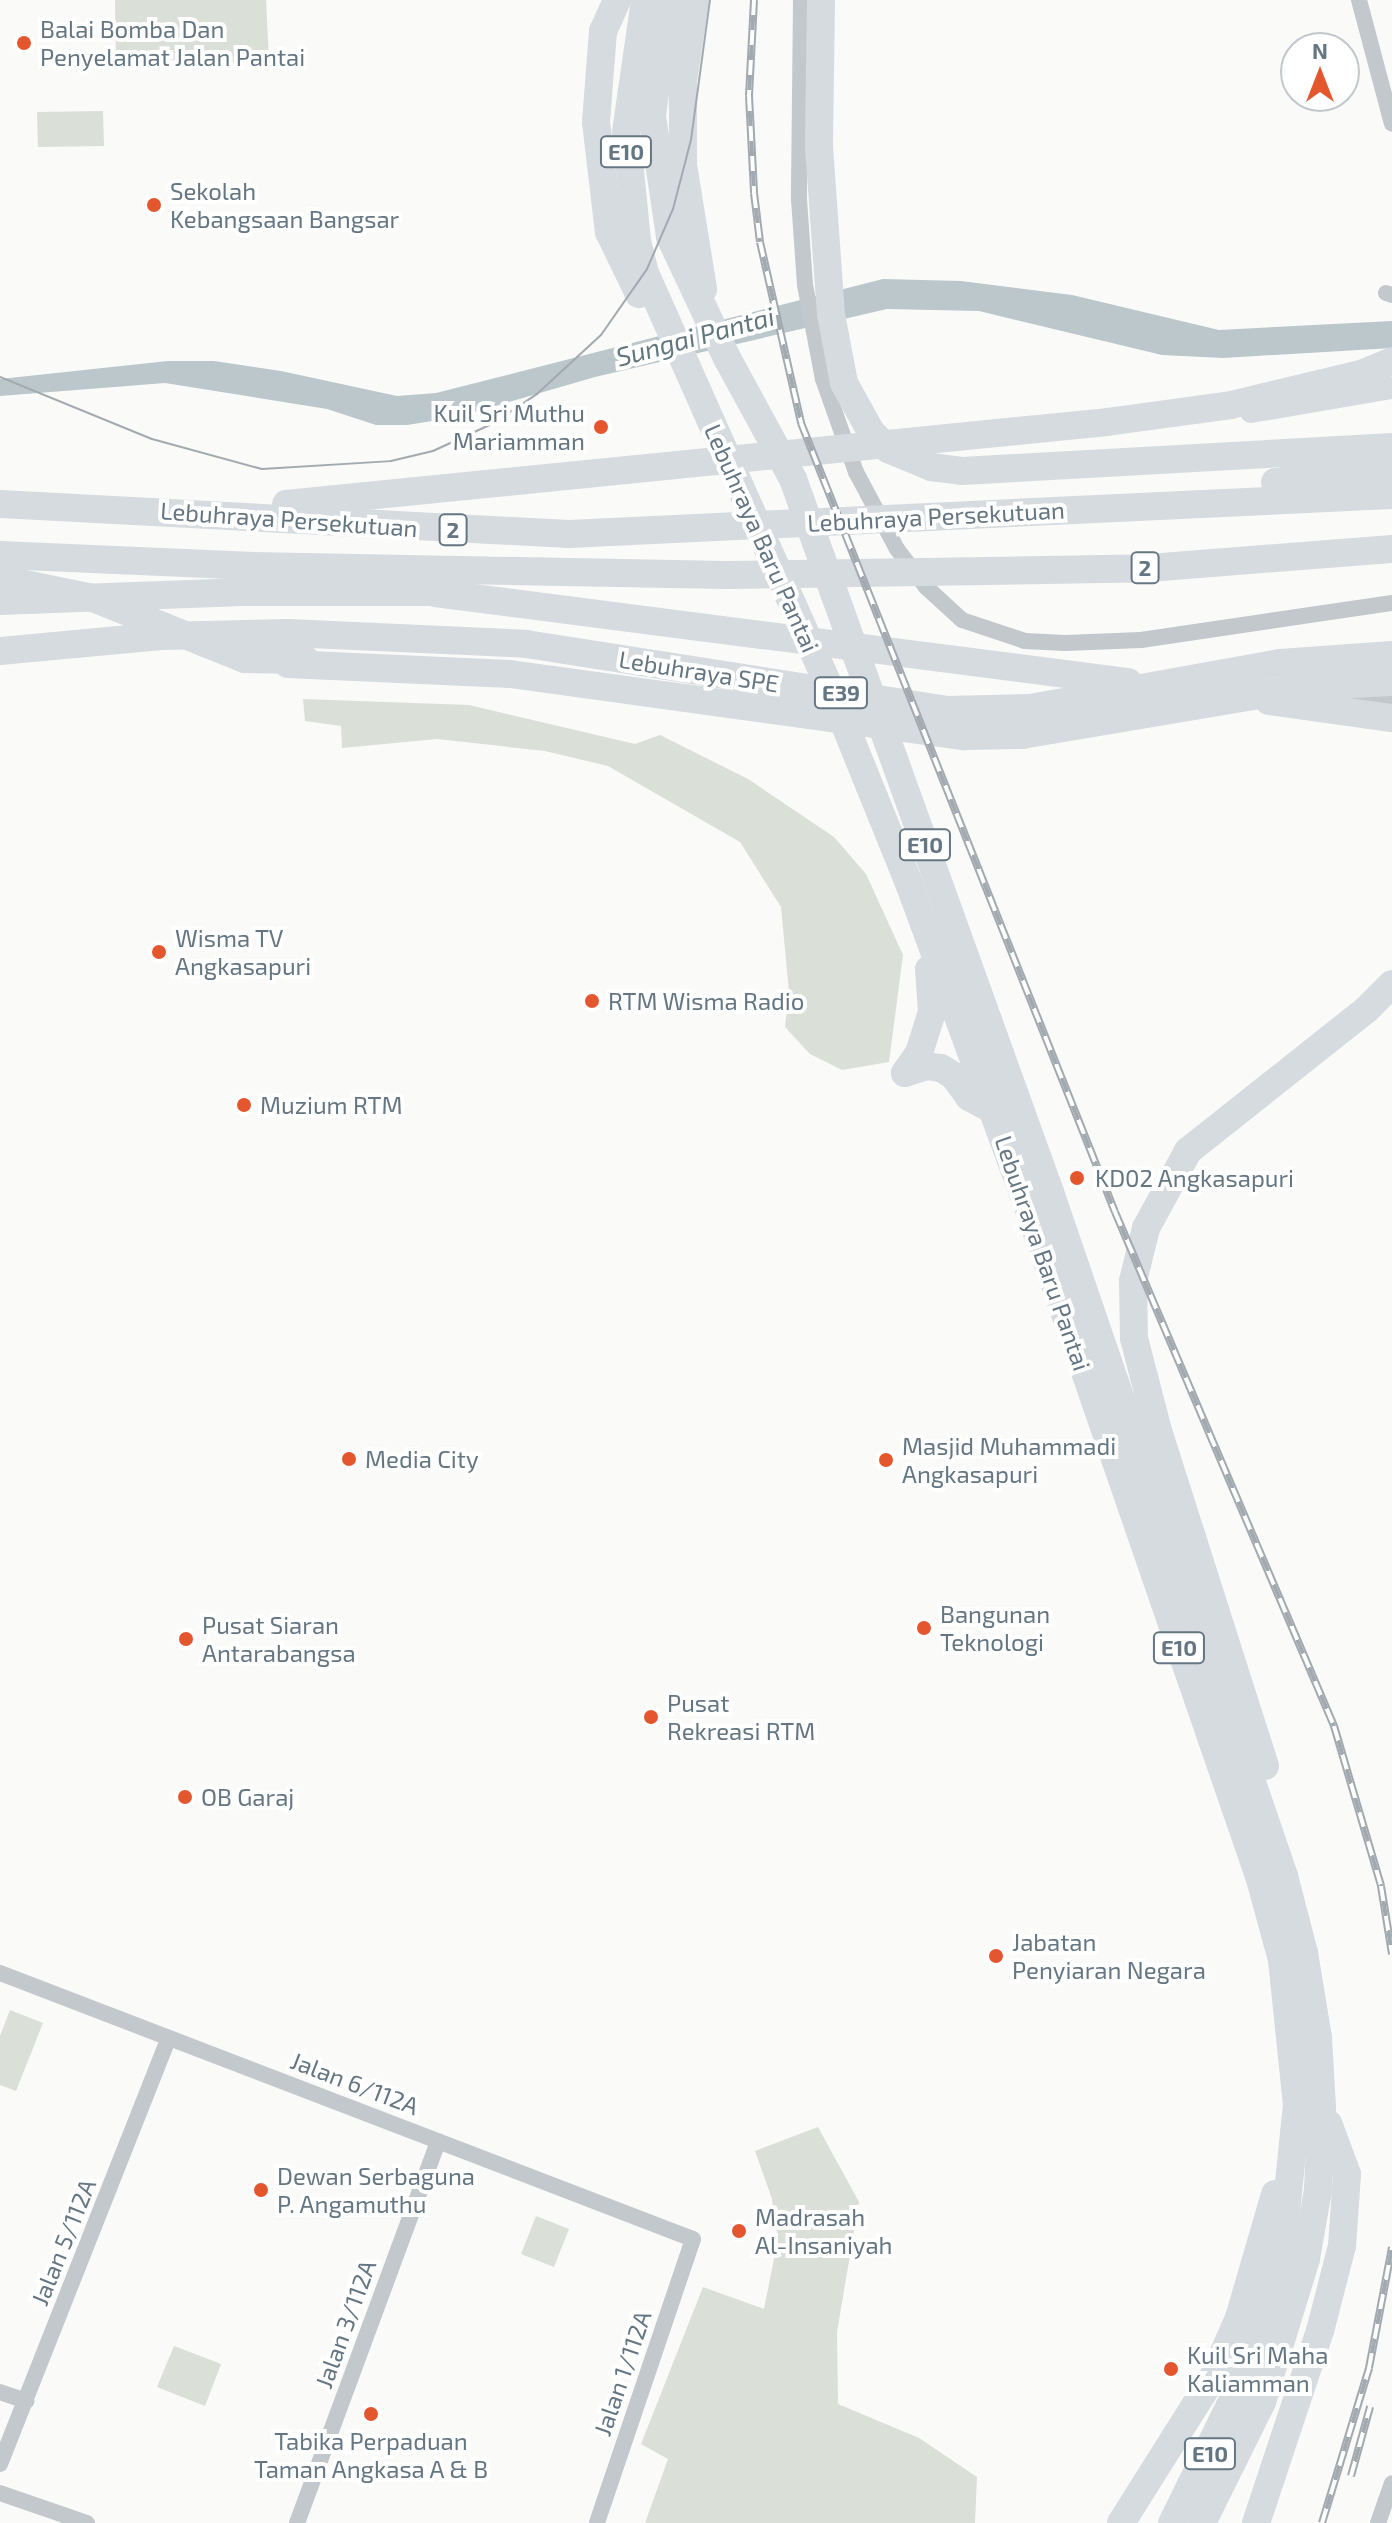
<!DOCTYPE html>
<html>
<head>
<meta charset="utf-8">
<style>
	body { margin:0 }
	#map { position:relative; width:1392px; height:2523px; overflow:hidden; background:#fafaf8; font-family:"Exo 2",sans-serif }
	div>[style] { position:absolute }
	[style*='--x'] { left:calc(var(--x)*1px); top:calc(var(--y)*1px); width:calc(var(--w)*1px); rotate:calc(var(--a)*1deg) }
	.green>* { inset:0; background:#dadfd7 }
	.water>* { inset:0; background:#bbc7cb }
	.street>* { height:16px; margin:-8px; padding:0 8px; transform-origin:8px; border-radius:8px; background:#c3c8cc }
	.secondary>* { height:22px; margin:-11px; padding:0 11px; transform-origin:11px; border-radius:11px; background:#d6dbdf }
	.highway>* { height:28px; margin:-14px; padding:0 14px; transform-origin:14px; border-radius:14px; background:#d6dbdf }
	.tram>* { height:2px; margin:-1px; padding:0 1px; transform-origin:1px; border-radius:1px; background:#a2aab0 }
	.rail>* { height:8px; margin-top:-4px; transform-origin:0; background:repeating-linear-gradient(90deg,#fff 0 15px,#a2aab0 0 30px); box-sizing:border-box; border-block:2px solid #a2aab0 }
	.dots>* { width:22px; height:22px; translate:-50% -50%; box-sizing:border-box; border:4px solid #fff; border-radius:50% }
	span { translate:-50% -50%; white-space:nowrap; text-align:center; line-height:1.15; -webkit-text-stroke:8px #fff; paint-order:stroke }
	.shield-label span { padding:2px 6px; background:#fff; border:2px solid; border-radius:6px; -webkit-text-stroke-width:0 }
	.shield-label { font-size:22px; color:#657683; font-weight:700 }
	.poi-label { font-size:24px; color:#657683 }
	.left { translate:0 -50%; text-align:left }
	.right { translate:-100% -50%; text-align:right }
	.street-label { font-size:24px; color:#657683 }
	.water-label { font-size:26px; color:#60757c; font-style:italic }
	.north { position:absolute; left:1280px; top:32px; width:80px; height:80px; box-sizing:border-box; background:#fff; border:2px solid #c1c8cd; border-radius:50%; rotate:0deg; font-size:22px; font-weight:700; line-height:32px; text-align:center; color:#657683 }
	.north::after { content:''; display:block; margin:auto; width:28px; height:36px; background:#e4572e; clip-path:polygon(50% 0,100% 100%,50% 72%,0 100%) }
</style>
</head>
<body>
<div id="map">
	<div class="green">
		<div style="clip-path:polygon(115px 0,266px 0,269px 61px,116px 66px)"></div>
		<div style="clip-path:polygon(103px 111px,104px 146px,38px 147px,37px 112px)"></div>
		<div style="clip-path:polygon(303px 699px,469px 705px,635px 744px,660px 735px,748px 779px,834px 837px,866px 874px,903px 955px,889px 1062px,842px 1070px,810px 1054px,785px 1027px,789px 992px,781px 907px,740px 842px,608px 766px,545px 751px,437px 739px,342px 748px,341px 726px,305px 721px)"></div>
		<div style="clip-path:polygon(10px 2010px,43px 2023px,16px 2091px,0 2085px,0 2036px)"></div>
		<div style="clip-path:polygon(818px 2127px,859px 2202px,837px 2332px,838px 2404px,919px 2438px,977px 2477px,975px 2523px,645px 2523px,668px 2459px,641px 2444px,703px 2287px,764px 2309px,778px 2239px,772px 2199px,755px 2151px)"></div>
		<div style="clip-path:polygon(536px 2216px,569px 2229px,554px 2267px,521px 2254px)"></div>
		<div style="clip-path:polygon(174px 2346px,221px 2364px,205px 2406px,157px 2387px)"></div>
	</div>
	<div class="water">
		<div style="clip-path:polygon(883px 279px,961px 281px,1072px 295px,1219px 330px,1392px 321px,1392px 348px,1223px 358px,1162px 355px,979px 311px,887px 309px,595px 377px,457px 417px,407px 425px,376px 425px,327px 409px,165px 383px,0 396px,0 379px,168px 361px,214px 361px,281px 371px,397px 396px,436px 393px)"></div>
	</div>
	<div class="street">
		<div style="--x:801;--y:0;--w:199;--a:90.6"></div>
		<div style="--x:799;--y:199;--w:86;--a:86"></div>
		<div style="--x:805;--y:285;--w:96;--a:79.2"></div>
		<div style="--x:823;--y:379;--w:99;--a:70.5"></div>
		<div style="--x:856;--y:472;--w:87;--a:62"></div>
		<div style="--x:897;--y:549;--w:48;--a:52.7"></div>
		<div style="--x:926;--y:587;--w:49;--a:42.5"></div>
		<div style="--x:962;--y:620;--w:66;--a:18.4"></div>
		<div style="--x:1025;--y:641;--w:40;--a:2.9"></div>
		<div style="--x:1065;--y:643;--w:76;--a:-2.3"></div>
		<div style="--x:1141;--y:640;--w:254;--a:-8.4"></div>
		<div style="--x:1359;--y:0;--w:128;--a:75.1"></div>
		<div style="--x:1386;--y:293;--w:6;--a:18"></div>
		<div style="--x:1354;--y:703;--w:38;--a:-6"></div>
		<div style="--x:0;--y:1973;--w:742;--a:21"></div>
		<div style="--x:693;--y:2239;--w:300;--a:108.7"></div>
		<div style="--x:0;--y:2392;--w:28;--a:19"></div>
		<div style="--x:0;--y:2464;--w:458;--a:-68.4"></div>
		<div style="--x:0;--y:2493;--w:92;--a:19"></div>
		<div style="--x:297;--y:2523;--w:407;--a:-69.7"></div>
		<div style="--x:1378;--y:2523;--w:42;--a:-70.7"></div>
	</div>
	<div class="secondary">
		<div style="--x:1251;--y:412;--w:143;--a:-9.7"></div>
	</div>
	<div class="highway">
		<div style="--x:617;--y:0;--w:34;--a:114"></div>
		<div style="--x:603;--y:31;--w:91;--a:94.4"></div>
		<div style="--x:596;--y:122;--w:111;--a:83.3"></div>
		<div style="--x:609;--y:232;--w:69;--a:64.2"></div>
		<div style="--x:645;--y:0;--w:133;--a:98.2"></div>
		<div style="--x:626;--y:132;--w:110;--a:84.2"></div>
		<div style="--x:637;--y:241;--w:33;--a:76"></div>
		<div style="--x:645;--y:273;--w:460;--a:66"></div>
		<div style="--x:832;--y:693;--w:208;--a:68"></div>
		<div style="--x:910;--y:886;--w:336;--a:69.8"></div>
		<div style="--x:1026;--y:1201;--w:717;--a:70.96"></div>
		<div style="--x:1260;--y:1879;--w:84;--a:74.8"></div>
		<div style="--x:1282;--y:1960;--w:145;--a:84.1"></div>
		<div style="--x:1297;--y:2104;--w:139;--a:95.8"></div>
		<div style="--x:1283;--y:2242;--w:145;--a:106.4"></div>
		<div style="--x:1242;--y:2381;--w:158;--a:116.2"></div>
		<div style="--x:668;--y:0;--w:117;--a:97.9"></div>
		<div style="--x:652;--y:116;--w:122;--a:81.5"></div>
		<div style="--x:670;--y:237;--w:134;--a:64.8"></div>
		<div style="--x:727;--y:358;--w:138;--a:61.4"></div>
		<div style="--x:793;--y:479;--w:758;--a:70.18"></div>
		<div style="--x:1050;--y:1192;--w:723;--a:71.11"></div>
		<div style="--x:1284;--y:1876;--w:80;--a:75.4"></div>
		<div style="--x:1304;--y:1953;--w:86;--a:80.6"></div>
		<div style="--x:1318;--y:2038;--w:69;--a:86.7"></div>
		<div style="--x:1322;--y:2107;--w:83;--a:92.8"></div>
		<div style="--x:1318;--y:2190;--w:70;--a:99.9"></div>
		<div style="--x:1306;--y:2259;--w:150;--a:107.1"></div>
		<div style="--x:1262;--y:2402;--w:135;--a:116.4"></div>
		<div style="--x:695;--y:0;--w:82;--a:98.4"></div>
		<div style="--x:683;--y:81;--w:84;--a:90"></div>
		<div style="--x:683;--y:165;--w:126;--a:80.8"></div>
		<div style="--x:821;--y:0;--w:147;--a:90.8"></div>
		<div style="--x:819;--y:147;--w:167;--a:85.9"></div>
		<div style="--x:831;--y:314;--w:70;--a:79.3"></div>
		<div style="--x:844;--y:383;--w:56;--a:61.1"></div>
		<div style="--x:871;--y:432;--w:24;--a:45"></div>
		<div style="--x:888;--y:449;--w:47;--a:22.7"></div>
		<div style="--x:931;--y:467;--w:31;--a:7"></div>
		<div style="--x:962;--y:471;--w:431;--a:-3.2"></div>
		<div style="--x:1275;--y:482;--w:118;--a:-6.3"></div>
		<div style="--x:0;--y:504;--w:570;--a:3.02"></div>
		<div style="--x:569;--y:534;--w:824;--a:-2.71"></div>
		<div style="--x:286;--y:504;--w:825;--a:-5.7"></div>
		<div style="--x:1107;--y:422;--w:125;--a:-7.8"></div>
		<div style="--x:1231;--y:405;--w:137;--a:-13.5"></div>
		<div style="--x:1364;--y:373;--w:30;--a:-23"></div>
		<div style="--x:0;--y:555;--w:254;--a:2.5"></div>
		<div style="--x:254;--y:566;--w:472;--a:1.1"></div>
		<div style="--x:726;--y:575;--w:423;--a:-0.9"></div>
		<div style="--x:1149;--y:568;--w:244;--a:-4.5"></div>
		<div style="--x:0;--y:579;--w:95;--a:11.5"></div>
		<div style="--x:93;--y:598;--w:164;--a:21.9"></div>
		<div style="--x:245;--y:659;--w:61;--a:0.9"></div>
		<div style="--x:435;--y:593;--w:699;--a:7.32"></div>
		<div style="--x:0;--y:601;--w:243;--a:-2.1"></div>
		<div style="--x:243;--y:592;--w:211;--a:0"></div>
		<div style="--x:0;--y:651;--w:162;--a:-5.3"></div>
		<div style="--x:161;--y:636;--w:127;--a:-1.4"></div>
		<div style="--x:288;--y:633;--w:238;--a:2.6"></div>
		<div style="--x:526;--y:644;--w:427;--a:8.9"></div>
		<div style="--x:948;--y:710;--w:82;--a:-1.4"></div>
		<div style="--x:1030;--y:708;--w:254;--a:-10.2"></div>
		<div style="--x:1280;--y:663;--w:112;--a:-4.1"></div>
		<div style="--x:288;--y:664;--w:222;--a:2.6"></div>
		<div style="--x:510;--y:674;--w:459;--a:7.8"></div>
		<div style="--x:965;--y:736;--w:57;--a:-1"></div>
		<div style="--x:1022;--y:735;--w:294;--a:-9.6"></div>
		<div style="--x:1312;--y:686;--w:80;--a:-2.9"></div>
		<div style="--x:1269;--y:701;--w:124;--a:7.9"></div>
		<div style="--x:905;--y:1073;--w:24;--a:-55"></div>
		<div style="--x:919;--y:1053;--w:43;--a:-72.4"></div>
		<div style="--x:932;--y:1012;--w:43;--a:-94"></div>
		<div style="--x:905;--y:1073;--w:22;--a:-18"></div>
		<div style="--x:926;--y:1066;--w:15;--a:8"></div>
		<div style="--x:941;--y:1068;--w:15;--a:32"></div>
		<div style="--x:954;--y:1076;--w:26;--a:54"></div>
		<div style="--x:969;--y:1097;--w:30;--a:28"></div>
		<div style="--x:1265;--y:1766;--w:356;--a:-107.7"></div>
		<div style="--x:1157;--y:1427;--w:92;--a:-104.5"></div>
		<div style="--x:1134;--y:1338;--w:57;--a:-91"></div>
		<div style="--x:1133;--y:1281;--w:55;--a:-76.2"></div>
		<div style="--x:1146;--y:1228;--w:88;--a:-61.4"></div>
		<div style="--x:1188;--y:1151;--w:228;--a:-38.4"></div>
		<div style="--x:1367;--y:1009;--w:35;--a:-45"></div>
		<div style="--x:1121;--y:2523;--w:173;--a:-57.8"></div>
		<div style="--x:1213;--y:2377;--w:64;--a:-66.2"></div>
		<div style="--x:1239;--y:2318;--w:129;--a:-73.8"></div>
		<div style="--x:1256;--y:2523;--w:202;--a:-71.6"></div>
		<div style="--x:1320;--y:2331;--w:88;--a:-75.5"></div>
		<div style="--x:1342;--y:2246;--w:72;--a:-86"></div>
		<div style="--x:1347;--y:2174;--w:54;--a:-110.4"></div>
	</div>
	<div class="tram">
		<div style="--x:0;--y:377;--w:164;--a:22.2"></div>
		<div style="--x:152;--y:439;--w:114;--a:15.3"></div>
		<div style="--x:262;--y:469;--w:129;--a:-3.5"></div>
		<div style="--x:391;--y:461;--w:43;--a:-13.4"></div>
		<div style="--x:433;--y:451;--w:67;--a:-24.7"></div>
		<div style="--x:494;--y:423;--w:52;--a:-34"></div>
		<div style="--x:537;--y:394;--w:87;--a:-42.7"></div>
		<div style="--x:601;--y:335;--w:80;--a:-55.1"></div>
		<div style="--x:647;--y:269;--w:65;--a:-66.6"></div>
		<div style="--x:673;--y:209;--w:71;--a:-75.4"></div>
		<div style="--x:691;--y:140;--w:141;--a:-82.3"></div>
	</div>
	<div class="rail">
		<div style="--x:754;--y:0;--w:96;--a:93"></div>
		<div style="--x:749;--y:96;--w:97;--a:87"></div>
		<div style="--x:754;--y:193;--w:49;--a:83"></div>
		<div style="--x:760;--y:242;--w:186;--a:77.2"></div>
		<div style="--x:801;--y:423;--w:849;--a:68.3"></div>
		<div style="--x:1115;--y:1212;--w:559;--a:66.92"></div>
		<div style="--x:1334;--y:1726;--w:167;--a:73.6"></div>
		<div style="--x:1381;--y:1886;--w:69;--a:80.8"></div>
		<div style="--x:1351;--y:2476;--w:72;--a:-74.6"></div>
		<div style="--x:1322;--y:2523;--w:162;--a:-73.1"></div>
		<div style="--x:1369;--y:2368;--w:123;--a:-79.2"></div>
	</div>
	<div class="dots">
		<div style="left:24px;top:43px;background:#e4572e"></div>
		<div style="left:154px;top:205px;background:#e4572e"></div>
		<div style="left:601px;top:427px;background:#e4572e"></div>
		<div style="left:159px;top:952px;background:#e4572e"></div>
		<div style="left:592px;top:1001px;background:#e4572e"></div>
		<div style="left:244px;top:1105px;background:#e4572e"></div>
		<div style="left:1077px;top:1178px;background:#e4572e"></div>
		<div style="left:349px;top:1459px;background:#e4572e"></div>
		<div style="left:886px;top:1460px;background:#e4572e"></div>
		<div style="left:924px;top:1628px;background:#e4572e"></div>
		<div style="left:186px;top:1639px;background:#e4572e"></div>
		<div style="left:651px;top:1717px;background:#e4572e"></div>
		<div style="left:185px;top:1797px;background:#e4572e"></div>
		<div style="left:996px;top:1956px;background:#e4572e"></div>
		<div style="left:261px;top:2190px;background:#e4572e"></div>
		<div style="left:739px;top:2231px;background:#e4572e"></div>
		<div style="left:1171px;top:2369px;background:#e4572e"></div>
		<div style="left:371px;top:2414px;background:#e4572e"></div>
	</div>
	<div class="shield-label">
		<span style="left:626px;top:152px">E10</span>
		<span style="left:453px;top:530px">2</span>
		<span style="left:1145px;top:568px">2</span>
		<span style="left:841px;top:693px">E39</span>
		<span style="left:925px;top:845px">E10</span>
		<span style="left:1179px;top:1648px">E10</span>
		<span style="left:1210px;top:2454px">E10</span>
	</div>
	<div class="poi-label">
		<span class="left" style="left:40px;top:43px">Balai Bomba Dan<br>Penyelamat Jalan Pantai</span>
		<span class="left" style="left:170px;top:205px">Sekolah<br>Kebangsaan Bangsar</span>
		<span class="right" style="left:585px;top:427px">Kuil Sri Muthu<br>Mariamman</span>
		<span class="left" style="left:175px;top:952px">Wisma TV<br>Angkasapuri</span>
		<span class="left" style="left:608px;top:1001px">RTM Wisma Radio</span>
		<span class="left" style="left:260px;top:1105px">Muzium RTM</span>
		<span class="left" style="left:1095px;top:1178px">KD02 Angkasapuri</span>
		<span class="left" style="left:902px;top:1460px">Masjid Muhammadi<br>Angkasapuri</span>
		<span class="left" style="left:365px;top:1459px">Media City</span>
		<span class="left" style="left:940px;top:1628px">Bangunan<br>Teknologi</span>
		<span class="left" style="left:202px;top:1639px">Pusat Siaran<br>Antarabangsa</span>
		<span class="left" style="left:667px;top:1717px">Pusat<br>Rekreasi RTM</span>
		<span class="left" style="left:201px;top:1797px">OB Garaj</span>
		<span class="left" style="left:1012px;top:1956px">Jabatan<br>Penyiaran Negara</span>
		<span class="left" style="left:277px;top:2190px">Dewan Serbaguna<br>P. Angamuthu</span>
		<span class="left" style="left:755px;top:2231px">Madrasah<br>Al-Insaniyah</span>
		<span class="left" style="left:1187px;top:2369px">Kuil Sri Maha<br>Kaliamman</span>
		<span style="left:371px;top:2455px">Tabika Perpaduan<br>Taman Angkasa A &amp; B</span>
	</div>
	<div class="street-label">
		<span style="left:936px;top:516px;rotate:-3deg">Lebuhraya Persekutuan</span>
		<span style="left:289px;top:519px;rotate:4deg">Lebuhraya Persekutuan</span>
		<span style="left:762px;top:538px;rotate:66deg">Lebuhraya Baru Pantai</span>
		<span style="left:699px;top:671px;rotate:9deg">Lebuhraya SPE</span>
		<span style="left:1043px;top:1253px;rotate:71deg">Lebuhraya Baru Pantai</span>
		<span style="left:355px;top:2083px;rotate:21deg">Jalan 6/112A</span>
		<span style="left:63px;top:2242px;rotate:-68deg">Jalan 5/112A</span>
		<span style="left:345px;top:2324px;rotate:-70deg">Jalan 3/112A</span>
		<span style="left:622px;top:2373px;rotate:-71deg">Jalan 1/112A</span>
	</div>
	<div class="water-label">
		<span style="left:695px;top:336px;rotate:-15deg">Sungai Pantai</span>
	</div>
	<div class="north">N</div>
</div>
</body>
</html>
